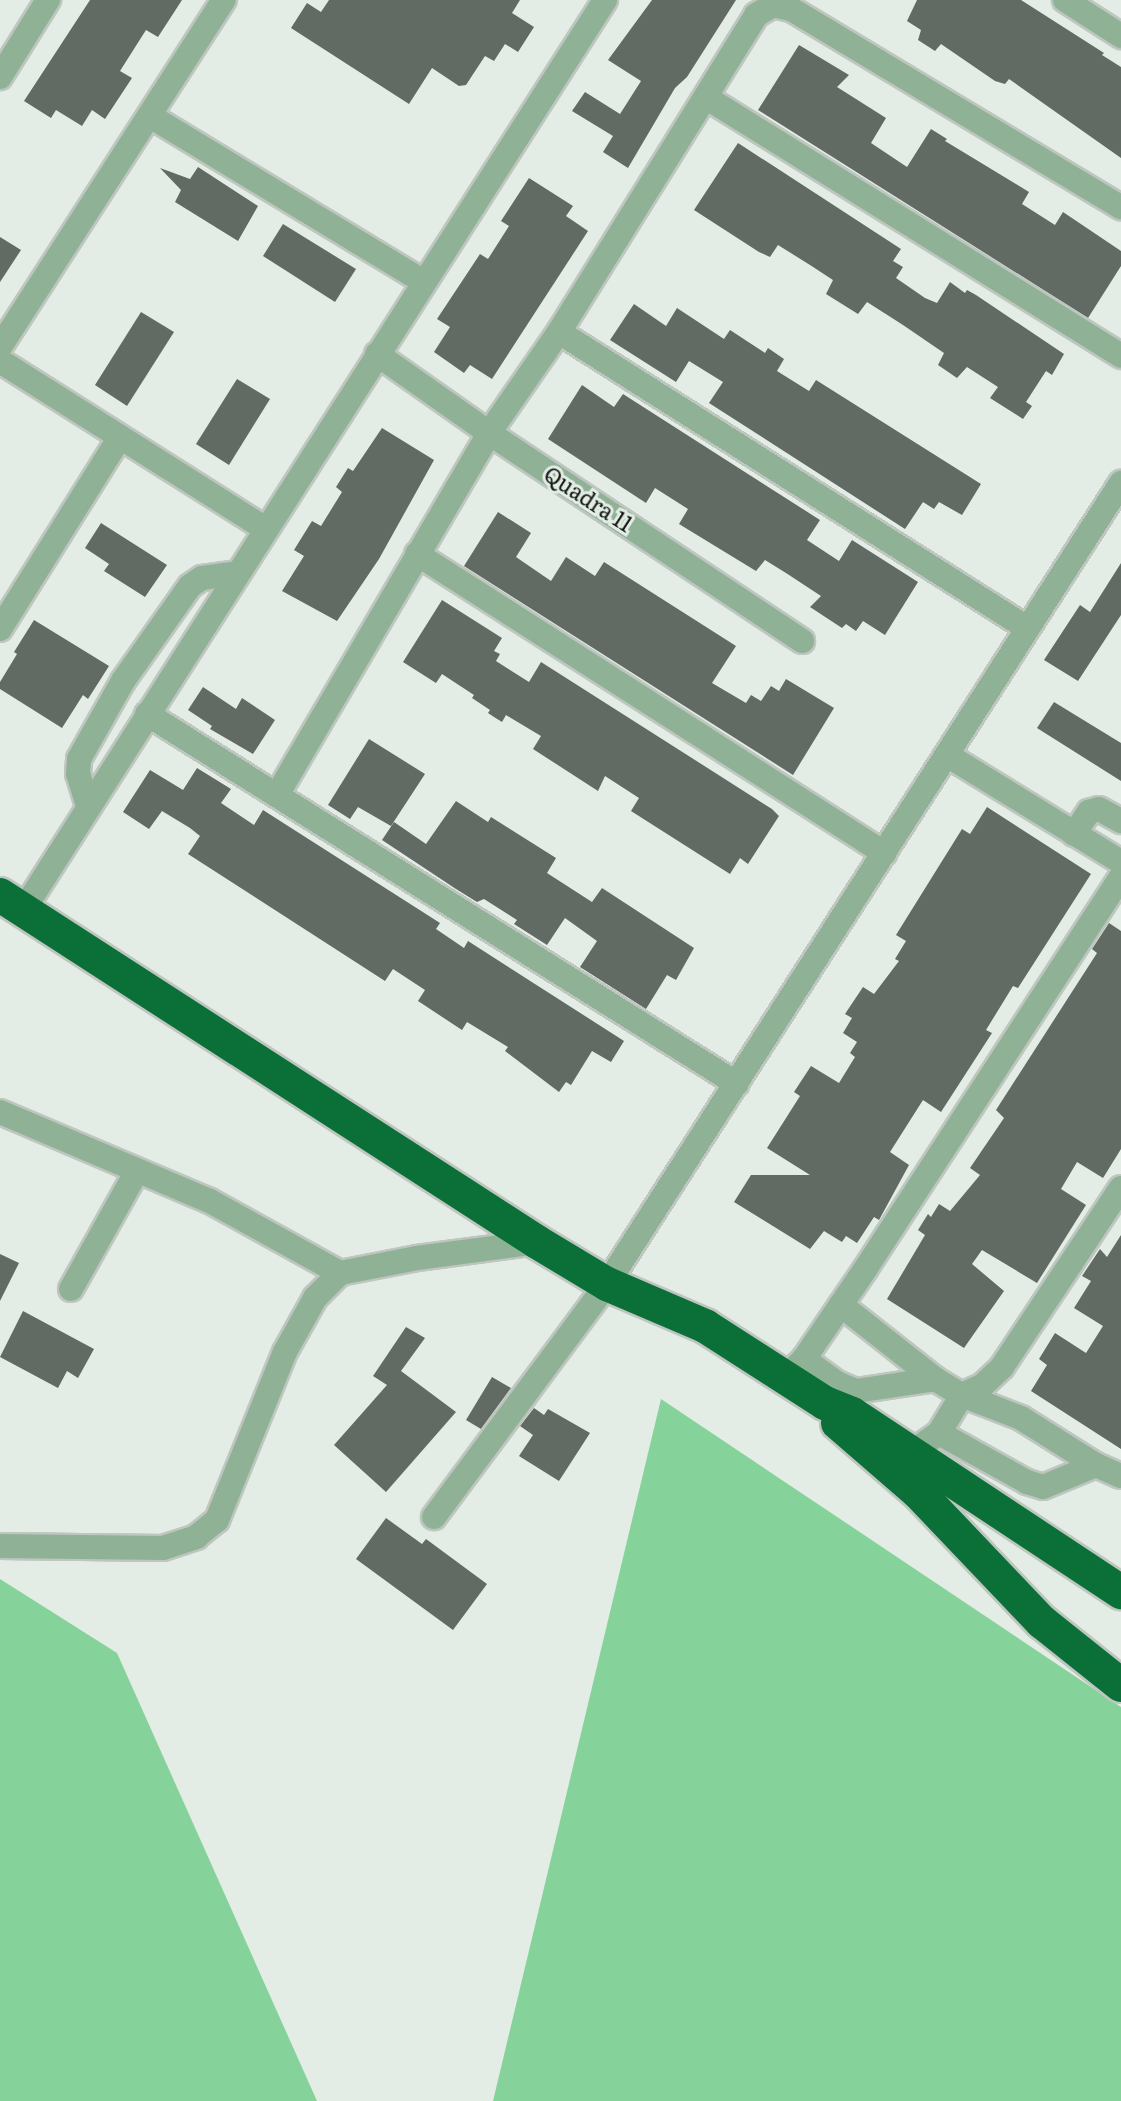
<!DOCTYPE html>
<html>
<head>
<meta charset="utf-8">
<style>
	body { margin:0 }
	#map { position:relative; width:1121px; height:2101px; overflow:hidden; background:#e3ede5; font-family:Literata,serif }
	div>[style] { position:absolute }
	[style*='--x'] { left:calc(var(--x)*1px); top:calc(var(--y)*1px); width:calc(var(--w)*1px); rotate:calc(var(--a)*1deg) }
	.green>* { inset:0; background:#85d39a }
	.building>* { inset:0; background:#616a63 }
	.roads { filter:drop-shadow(2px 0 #bec6bf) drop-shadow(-2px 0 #bec6bf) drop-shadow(0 2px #bec6bf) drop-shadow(0 -2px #bec6bf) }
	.minor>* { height:24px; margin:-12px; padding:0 12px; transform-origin:12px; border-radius:12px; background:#8fb297 }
	.highway>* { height:34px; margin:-17px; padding:0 17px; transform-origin:17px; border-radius:17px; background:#0a7038 }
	span { translate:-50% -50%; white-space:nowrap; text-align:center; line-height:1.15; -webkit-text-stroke:6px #e3ede5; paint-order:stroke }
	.street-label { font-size:22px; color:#141714 }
</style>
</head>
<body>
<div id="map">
	<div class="green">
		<div style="clip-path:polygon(661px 1399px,1121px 1707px,1121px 2101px,493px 2101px)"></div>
		<div style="clip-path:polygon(0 1579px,117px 1653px,317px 2101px,0 2101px)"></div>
	</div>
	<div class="building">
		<div style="clip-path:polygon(90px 0,182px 0,158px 37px,146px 30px,120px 71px,132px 78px,105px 119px,92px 110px,82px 126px,56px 110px,51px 118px,24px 101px)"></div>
		<div style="clip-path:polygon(329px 0,520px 0,512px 13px,534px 27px,518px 52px,505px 44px,494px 61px,485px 56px,466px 85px,459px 86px,432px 68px,409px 104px,291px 28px,307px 3px,321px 12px)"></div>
		<div style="clip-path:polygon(652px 0,736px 0,687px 77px,675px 88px,628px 168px,603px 152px,613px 136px,572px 111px,585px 92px,620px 114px,641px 81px,608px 60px)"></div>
		<div style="clip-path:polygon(917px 0,1021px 0,1104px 53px,1102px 55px,1121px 67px,1121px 158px,1009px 79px,1005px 84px,995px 81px,941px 44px,935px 51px,918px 40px,921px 30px,907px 21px)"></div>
		<div style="clip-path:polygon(799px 45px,849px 75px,837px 87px,886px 118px,871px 143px,907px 167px,931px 129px,947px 139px,945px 141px,1029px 192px,1022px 204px,1055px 225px,1063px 212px,1121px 251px,1121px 266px,1088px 318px,758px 110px)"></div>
		<div style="clip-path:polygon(738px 143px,901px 249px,893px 261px,903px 267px,896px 278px,925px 298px,937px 303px,950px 282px,965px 293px,967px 290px,976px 295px,1064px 354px,1052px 375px,1046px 371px,1026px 402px,1032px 406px,1023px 419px,990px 398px,998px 387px,967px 367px,957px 378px,938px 365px,944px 353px,903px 325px,867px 302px,858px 314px,826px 294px,833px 280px,810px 265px,778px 245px,770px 257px,759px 252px,694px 210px)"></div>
		<div style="clip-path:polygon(198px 167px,258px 206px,238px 241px,175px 202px,181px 190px,160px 168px,190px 179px)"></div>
		<div style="clip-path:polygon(529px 178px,573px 206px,566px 216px,588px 231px,492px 379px,470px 365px,464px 373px,434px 352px,450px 327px,437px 319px,480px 254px,488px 259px,509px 226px,501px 221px)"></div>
		<div style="clip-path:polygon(283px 224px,356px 269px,335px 302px,263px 256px)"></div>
		<div style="clip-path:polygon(0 237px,21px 250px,0 282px)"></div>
		<div style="clip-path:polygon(634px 304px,666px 326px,677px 308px,724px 339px,730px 330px,765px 353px,768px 348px,784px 359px,777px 371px,809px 391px,816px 380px,981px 484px,962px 515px,939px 502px,934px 509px,923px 502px,905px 529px,709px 403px,723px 382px,689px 361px,676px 382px,610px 340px)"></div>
		<div style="clip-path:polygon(141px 312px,174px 332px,127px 406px,95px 385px)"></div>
		<div style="clip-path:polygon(237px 379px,270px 399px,229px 465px,196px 444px)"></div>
		<div style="clip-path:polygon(582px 385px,614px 407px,623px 394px,820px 520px,807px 540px,839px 561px,852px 540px,918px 582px,885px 635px,863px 621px,856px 631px,846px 624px,842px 628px,810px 607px,821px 596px,786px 573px,765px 560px,756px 571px,679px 524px,688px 509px,655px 488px,646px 503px,548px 439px)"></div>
		<div style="clip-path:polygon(382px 428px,434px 460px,379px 559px,337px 621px,282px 591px,304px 556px,294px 550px,312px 521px,321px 526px,342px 492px,336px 487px,348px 468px,353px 471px)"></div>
		<div style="clip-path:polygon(498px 512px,531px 533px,516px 557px,551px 581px,566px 557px,595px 576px,604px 562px,736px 646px,712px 683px,746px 703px,751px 695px,761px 701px,771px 686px,779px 691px,786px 679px,834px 708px,793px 775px,464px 566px)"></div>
		<div style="clip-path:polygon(101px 523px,167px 565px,145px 597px,104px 571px,109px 564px,85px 548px)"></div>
		<div style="clip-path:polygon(1121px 563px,1121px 615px,1078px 681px,1044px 660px,1080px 605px,1090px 612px)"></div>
		<div style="clip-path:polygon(442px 600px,502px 638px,494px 651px,500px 654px,496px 661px,529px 682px,541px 662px,772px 809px,779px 816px,748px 864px,740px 858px,730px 874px,631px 811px,639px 798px,605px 776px,598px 791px,533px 749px,541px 736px,506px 715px,502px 722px,494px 717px,488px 713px,490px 710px,472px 698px,474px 695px,442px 674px,436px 683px,403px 662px)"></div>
		<div style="clip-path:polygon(34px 620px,109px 666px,88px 699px,83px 695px,62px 728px,0 689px,0 682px,17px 654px,14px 652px)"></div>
		<div style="clip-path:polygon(203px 687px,236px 709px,242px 698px,275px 720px,253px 754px,210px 729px,212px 726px,188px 710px)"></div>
		<div style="clip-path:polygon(1054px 702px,1121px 743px,1121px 781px,1037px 728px)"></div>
		<div style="clip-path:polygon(369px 739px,425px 774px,391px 826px,358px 807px,350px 819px,328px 805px)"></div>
		<div style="clip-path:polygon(197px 768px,231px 789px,221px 803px,254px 825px,263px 810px,440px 923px,436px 929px,464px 948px,468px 941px,624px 1041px,611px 1062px,592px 1051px,571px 1085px,566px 1082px,559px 1092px,505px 1051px,508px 1047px,467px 1022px,462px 1030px,418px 1001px,425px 990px,393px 969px,385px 981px,188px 854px,200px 836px,190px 828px,162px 811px,149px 829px,123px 812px,150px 770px,183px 790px)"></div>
		<div style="clip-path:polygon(456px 801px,488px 822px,491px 817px,556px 858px,547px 873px,592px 902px,602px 888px,694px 948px,676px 980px,667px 975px,646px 1009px,580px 967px,597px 941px,565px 918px,547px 945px,514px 924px,517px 920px,484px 899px,477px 902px,456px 889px,382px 840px,394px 822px,426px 844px)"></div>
		<div style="clip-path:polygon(987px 807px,1091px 874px,1018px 988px,1013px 986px,1002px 1004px,986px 1030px,992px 1033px,941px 1112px,923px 1100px,890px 1152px,909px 1165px,879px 1220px,874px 1217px,857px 1243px,846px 1236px,842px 1242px,824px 1231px,810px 1249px,734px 1202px,751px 1175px,810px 1175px,767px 1148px,800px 1096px,794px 1092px,811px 1066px,839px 1083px,855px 1057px,850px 1053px,857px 1042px,843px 1033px,852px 1018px,845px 1014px,863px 987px,874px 994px,899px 961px,895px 959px,906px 941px,896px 935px,962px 829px,970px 834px)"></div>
		<div style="clip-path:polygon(1109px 923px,1121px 931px,1121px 1149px,1103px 1178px,1077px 1162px,1061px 1189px,1086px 1205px,1037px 1283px,982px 1250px,972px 1264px,1004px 1291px,964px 1348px,887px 1299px,925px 1235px,918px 1230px,928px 1214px,931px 1217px,939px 1204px,950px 1211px,980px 1175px,970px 1168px,1004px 1118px,996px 1110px,1097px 953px,1092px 949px)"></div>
		<div style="clip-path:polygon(1121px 1235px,1121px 1449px,1031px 1391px,1047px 1365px,1039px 1359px,1055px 1333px,1086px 1353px,1103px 1326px,1074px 1308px,1091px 1281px,1082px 1276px,1100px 1249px,1107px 1257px)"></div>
		<div style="clip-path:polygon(0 1254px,19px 1263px,0 1301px)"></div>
		<div style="clip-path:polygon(23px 1311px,94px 1349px,78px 1378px,67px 1371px,58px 1388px,0 1357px)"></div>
		<div style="clip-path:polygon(406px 1327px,425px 1338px,401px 1371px,456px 1412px,386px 1492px,334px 1445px,387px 1385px,373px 1376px)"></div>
		<div style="clip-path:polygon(492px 1377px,511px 1388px,481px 1429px,466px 1420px)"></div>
		<div style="clip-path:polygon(534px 1408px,544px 1415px,548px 1409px,590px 1433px,559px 1481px,519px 1456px,533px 1435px,520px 1426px)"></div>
		<div style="clip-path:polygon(386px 1518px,422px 1544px,426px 1539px,487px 1584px,453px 1630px,356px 1559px)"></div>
	</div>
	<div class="roads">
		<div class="minor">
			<div style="--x:1065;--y:0;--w:67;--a:32.7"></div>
			<div style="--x:0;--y:77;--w:91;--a:-58.1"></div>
			<div style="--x:707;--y:98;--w:488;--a:31.9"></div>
			<div style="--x:150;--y:116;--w:318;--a:31.2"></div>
			<div style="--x:559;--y:332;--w:554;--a:32.31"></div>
			<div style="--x:0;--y:347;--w:413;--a:-57.2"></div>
			<div style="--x:377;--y:354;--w:137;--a:35.2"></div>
			<div style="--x:489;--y:433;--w:376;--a:33.6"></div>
			<div style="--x:0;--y:361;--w:315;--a:32.3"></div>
			<div style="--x:417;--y:554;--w:555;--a:32.63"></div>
			<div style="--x:0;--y:629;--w:226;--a:-58"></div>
			<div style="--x:147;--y:714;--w:696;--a:32.09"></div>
			<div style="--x:947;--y:755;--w:204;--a:31.6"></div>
			<div style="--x:277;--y:795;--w:420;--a:-59.6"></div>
			<div style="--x:489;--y:433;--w:123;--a:-55.3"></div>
			<div style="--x:559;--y:332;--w:373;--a:-58.1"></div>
			<div style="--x:756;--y:15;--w:20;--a:-30"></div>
			<div style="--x:773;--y:5;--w:18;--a:13"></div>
			<div style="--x:791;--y:9;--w:385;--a:31"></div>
			<div style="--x:88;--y:806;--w:34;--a:-107"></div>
			<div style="--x:78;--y:774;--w:15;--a:-86"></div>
			<div style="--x:79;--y:759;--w:90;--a:-60.6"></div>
			<div style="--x:123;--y:681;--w:116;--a:-54.8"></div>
			<div style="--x:190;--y:586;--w:14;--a:-34"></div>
			<div style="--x:202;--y:578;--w:34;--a:-8"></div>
			<div style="--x:1074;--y:834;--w:27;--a:-56"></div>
			<div style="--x:1089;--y:812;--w:10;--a:-17"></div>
			<div style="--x:1099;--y:809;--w:25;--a:29"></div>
			<div style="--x:24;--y:909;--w:1079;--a:-57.41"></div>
			<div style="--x:0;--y:1112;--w:228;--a:23"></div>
			<div style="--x:210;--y:1201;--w:149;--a:29"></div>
			<div style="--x:71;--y:1289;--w:135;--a:-60.8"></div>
			<div style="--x:841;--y:1305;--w:120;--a:38.2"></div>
			<div style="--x:935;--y:1379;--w:31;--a:31"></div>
			<div style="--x:962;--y:1395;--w:63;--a:21.3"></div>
			<div style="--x:1021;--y:1418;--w:89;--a:32.1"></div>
			<div style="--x:1096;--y:1465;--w:27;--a:24"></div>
			<div style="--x:804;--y:1359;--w:41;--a:36"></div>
			<div style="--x:837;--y:1383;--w:21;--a:23"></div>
			<div style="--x:856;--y:1391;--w:80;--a:-8.6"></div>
			<div style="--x:787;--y:1376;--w:24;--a:-45"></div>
			<div style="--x:804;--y:1359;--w:110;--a:-55.7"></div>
			<div style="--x:866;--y:1268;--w:467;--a:-56.9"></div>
			<div style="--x:939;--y:1433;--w:101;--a:29.1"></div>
			<div style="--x:1027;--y:1482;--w:17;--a:17"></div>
			<div style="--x:1043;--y:1487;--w:57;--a:-22.5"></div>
			<div style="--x:912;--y:1452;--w:33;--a:-35"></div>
			<div style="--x:939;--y:1433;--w:44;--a:-58.8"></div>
			<div style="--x:962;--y:1395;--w:23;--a:-25"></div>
			<div style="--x:983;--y:1385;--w:26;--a:-43"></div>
			<div style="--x:1002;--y:1367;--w:215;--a:-56.4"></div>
			<div style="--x:434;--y:1517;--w:290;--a:-53.4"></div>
			<div style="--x:607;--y:1284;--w:952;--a:-57.31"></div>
			<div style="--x:0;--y:1546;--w:163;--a:0.7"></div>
			<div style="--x:163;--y:1548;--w:35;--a:-18"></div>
			<div style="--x:196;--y:1537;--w:27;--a:-39"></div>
			<div style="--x:217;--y:1520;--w:181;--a:-68"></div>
			<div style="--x:285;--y:1352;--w:62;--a:-60.9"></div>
			<div style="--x:315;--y:1298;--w:35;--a:-45"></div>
			<div style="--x:340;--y:1273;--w:78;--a:-11"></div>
			<div style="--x:417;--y:1258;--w:121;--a:-7.6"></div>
		</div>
		<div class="highway">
			<div style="--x:0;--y:895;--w:639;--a:32.87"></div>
			<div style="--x:537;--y:1242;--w:82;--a:31"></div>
			<div style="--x:607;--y:1284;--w:107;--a:23.2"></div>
			<div style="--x:705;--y:1326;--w:143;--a:32.7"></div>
			<div style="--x:825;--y:1403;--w:29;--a:22"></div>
			<div style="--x:852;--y:1414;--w:323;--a:33.5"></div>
			<div style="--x:838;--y:1423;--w:106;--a:40.8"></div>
			<div style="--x:918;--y:1492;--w:180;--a:46.4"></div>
			<div style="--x:1042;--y:1622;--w:101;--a:38.6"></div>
		</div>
	</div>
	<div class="street-label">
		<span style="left:589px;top:498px;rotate:33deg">Quadra 11</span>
	</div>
</div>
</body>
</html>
